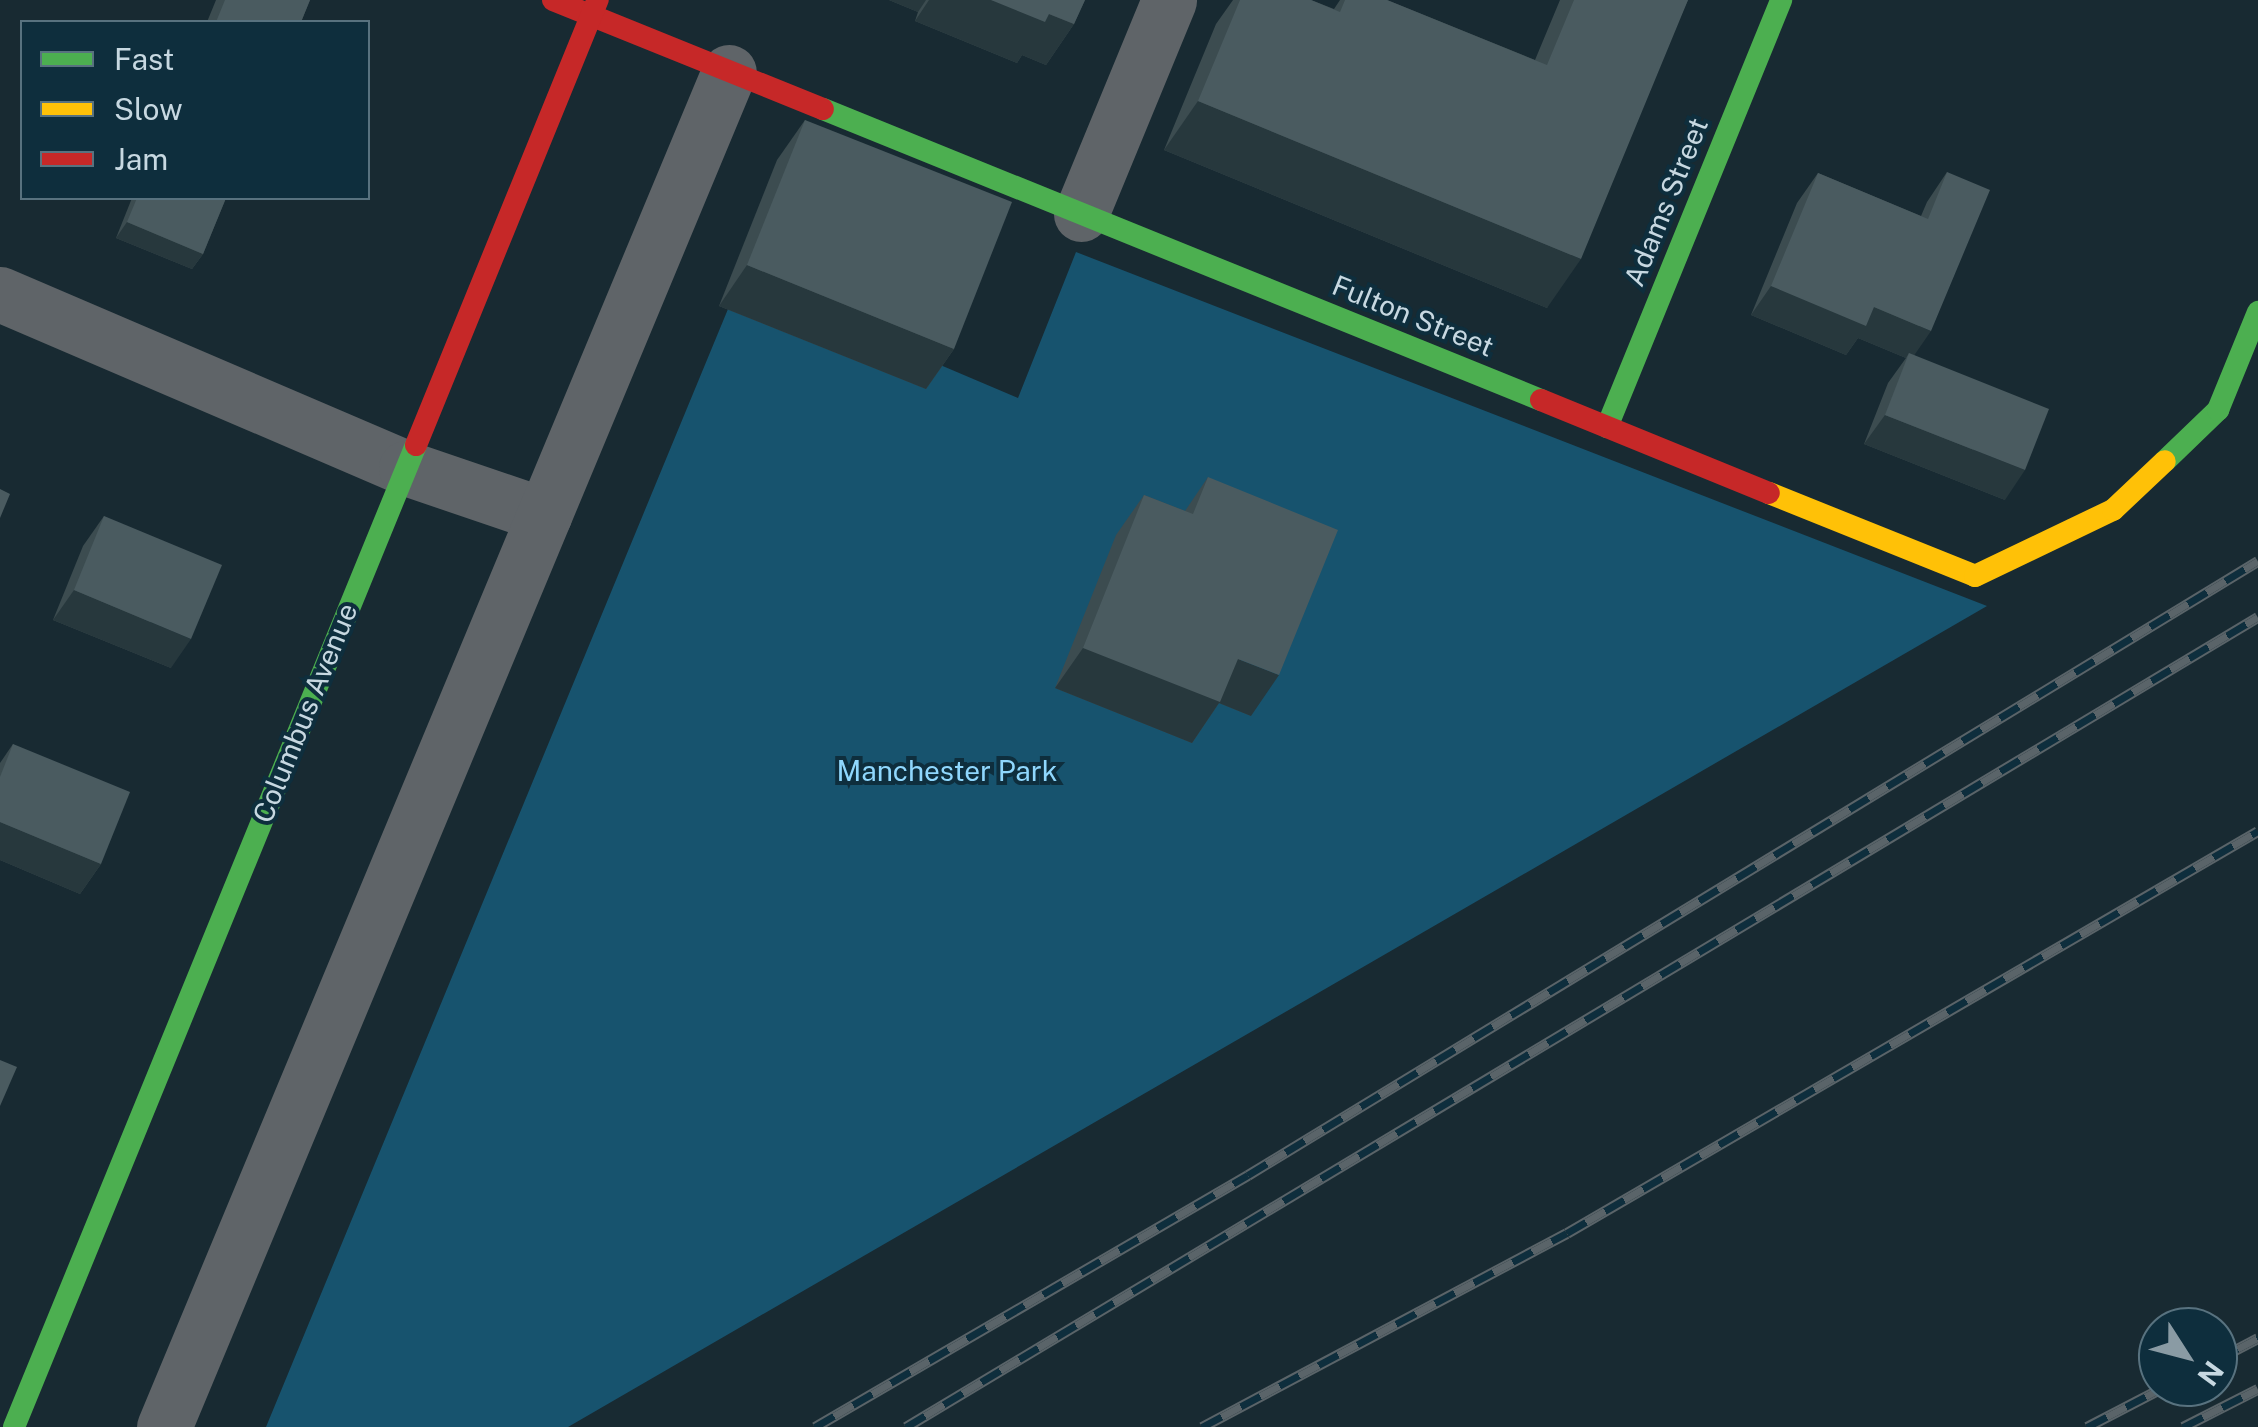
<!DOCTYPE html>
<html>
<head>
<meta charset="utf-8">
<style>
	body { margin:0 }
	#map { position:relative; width:2258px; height:1427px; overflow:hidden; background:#182a32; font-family:"Public Sans",sans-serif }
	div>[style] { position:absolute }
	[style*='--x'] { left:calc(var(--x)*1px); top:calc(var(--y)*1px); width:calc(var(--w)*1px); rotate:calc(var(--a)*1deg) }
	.green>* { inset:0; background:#17536e }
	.street>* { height:55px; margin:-27.5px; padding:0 27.5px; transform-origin:27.5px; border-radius:27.5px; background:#5f6468 }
	.fast>* { height:22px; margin:-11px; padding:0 11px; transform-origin:11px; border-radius:11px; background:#4caf50 }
	.slow>* { height:22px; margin:-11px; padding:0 11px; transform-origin:11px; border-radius:11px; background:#ffc107 }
	.jam>* { height:22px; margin:-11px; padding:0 11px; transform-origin:11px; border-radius:11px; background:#c62828 }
	.rail>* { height:11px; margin-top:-5.5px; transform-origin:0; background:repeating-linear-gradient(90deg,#0e2e3d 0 22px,#5a6469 0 44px); box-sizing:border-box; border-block:2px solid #5a6469 }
	.wall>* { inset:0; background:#3c4c50 }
	.shaded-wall>* { inset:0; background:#27383d }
	.building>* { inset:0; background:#4a5b60 }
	span { translate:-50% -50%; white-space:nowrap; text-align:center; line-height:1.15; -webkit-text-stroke:8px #0e2e3d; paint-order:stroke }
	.street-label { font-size:28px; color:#c7d8e1 }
	.park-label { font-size:28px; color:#8fd7fd }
	.legend { position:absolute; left:20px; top:20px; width:350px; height:180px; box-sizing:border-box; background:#0e2e3d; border:2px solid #58727f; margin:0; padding:12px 18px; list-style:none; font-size:30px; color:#c7d8e1 }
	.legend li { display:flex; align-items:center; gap:20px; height:50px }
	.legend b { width:50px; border:2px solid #58727f }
	.north { position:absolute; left:2138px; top:1307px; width:100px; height:100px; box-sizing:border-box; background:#0e2e3d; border:2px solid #58727f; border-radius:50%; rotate:126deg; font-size:28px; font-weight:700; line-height:40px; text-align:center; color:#c7d8e1 }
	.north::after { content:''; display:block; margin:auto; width:35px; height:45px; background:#8a9ba4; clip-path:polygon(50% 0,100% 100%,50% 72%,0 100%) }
</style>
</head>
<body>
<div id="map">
	<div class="green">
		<div style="clip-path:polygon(1076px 252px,1987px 606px,568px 1427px,266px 1427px,740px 280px,1018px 398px)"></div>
	</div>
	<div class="street">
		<div style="--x:1081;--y:214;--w:231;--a:-67.6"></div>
		<div style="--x:0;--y:294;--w:442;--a:23.2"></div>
		<div style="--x:406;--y:468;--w:146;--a:18.8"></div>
		<div style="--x:164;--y:1427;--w:1468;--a:-67.37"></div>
	</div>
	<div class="fast">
		<div style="--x:823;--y:109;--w:775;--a:22.06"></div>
		<div style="--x:1607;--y:427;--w:461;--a:-67.8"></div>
		<div style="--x:2165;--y:461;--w:74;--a:-43.9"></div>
		<div style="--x:2218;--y:410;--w:106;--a:-67.8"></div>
		<div style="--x:14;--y:1427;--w:1061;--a:-67.74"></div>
	</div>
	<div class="slow">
		<div style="--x:1769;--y:493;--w:222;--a:21.9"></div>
		<div style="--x:1975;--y:576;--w:153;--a:-25.6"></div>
		<div style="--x:2113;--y:510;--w:71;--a:-43.3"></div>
	</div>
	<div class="jam">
		<div style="--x:553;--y:0;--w:291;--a:22"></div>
		<div style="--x:1541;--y:400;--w:246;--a:22.2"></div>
		<div style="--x:416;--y:445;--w:481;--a:-67.8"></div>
	</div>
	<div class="rail">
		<div style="--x:2218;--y:1359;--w:45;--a:-27.7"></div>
		<div style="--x:815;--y:1427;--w:501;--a:-30.2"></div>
		<div style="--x:1248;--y:1175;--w:1182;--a:-31.3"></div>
		<div style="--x:906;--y:1427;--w:1576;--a:-30.93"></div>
		<div style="--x:1202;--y:1427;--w:413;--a:-28"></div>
		<div style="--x:1567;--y:1233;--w:799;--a:-30.19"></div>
		<div style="--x:2087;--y:1427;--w:87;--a:-27.5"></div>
		<div style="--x:2183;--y:1427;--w:84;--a:-26.9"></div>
	</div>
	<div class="wall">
		<div style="clip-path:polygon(216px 0,310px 0,301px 22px,207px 22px)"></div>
		<div style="clip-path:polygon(889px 0,1085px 0,1074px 24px,1046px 65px,1022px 55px,1017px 63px,915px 21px,918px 12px)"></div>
		<div style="clip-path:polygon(1233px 0,1311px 0,1334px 9px,1340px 0,1387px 0,1535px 60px,1560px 0,1688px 0,1547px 308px,1164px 150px,1216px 24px)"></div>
		<div style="clip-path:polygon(805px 120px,954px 349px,926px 389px,719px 306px,777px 160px)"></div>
		<div style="clip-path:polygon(1947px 172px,1914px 355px,2005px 500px,1864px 444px,1888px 383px,1906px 358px,1858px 338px,1846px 355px,1751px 315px,1797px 203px,1818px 173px,1921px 216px,1927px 202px)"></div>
		<div style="clip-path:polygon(132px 198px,226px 198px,203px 254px,192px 269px,116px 238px)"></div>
		<div style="clip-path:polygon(1208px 477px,1251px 716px,1219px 703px,1192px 743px,1055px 688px,1116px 535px,1144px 495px,1185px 511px)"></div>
		<div style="clip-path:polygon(104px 516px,171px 668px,53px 620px,83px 546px)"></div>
		<div style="clip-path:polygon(13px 744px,101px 864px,80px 894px,0 860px,0 763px)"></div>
	</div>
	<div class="shaded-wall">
		<div style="clip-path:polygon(889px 0,926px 0,918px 12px)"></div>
		<div style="clip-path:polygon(929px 0,991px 0,1049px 14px,1074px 24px,1046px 65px,1022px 55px,1017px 63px,915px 21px)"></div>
		<div style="clip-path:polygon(1198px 101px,1581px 259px,1547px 308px,1164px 150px)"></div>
		<div style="clip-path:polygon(127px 222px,203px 254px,192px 269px,116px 238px)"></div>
		<div style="clip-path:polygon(747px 265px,954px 349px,926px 389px,719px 306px)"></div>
		<div style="clip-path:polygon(1771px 286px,1874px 307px,1931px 331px,1911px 360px,1909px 353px,1906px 358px,1858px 338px,1846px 355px,1751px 315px)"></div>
		<div style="clip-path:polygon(1885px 415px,2025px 470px,2005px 500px,1864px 444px)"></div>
		<div style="clip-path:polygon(74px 590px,191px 639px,171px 668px,53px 620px)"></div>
		<div style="clip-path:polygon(1083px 648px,1238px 659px,1279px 675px,1251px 716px,1219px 703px,1192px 743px,1055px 688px)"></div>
		<div style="clip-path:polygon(0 822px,101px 864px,80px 894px,0 860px)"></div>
	</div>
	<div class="building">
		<div style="clip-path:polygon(225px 0,310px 0,301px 22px,216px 22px)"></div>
		<div style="clip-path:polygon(991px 0,1085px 0,1074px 24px,1049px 14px,1045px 22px)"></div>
		<div style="clip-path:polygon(1240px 0,1311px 0,1340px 12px,1345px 0,1387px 0,1547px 65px,1574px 0,1688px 0,1581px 259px,1198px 101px)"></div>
		<div style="clip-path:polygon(805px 120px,1012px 202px,954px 349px,747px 265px)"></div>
		<div style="clip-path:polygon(1947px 172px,1990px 190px,1931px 331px,1874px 307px,1866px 326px,1771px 286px,1818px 173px,1928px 219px)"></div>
		<div style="clip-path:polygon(137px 198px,226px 198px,203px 254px,127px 222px)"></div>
		<div style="clip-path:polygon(1909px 353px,2049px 409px,2025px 470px,1885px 415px)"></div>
		<div style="clip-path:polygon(1208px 477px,1338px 530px,1279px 675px,1238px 659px,1220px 702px,1083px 648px,1144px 495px,1193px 514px)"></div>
		<div style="clip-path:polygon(0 489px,10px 494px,0 518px)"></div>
		<div style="clip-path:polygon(104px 516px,222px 565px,191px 639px,74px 590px)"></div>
		<div style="clip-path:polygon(13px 744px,130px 792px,101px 864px,0 822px,0 777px)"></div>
		<div style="clip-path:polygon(0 1060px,17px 1067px,0 1106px)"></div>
	</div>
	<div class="street-label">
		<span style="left:1666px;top:202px;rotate:-68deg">Adams Street</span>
		<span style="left:1413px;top:316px;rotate:22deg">Fulton Street</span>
		<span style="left:305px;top:713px;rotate:-68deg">Columbus Avenue</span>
	</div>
	<div class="park-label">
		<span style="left:947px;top:771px">Manchester Park</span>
	</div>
	<ul class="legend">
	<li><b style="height:12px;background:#4caf50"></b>Fast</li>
	<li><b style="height:12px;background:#ffc107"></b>Slow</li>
	<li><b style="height:12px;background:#c62828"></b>Jam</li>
	</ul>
	<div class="north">N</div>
</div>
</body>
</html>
